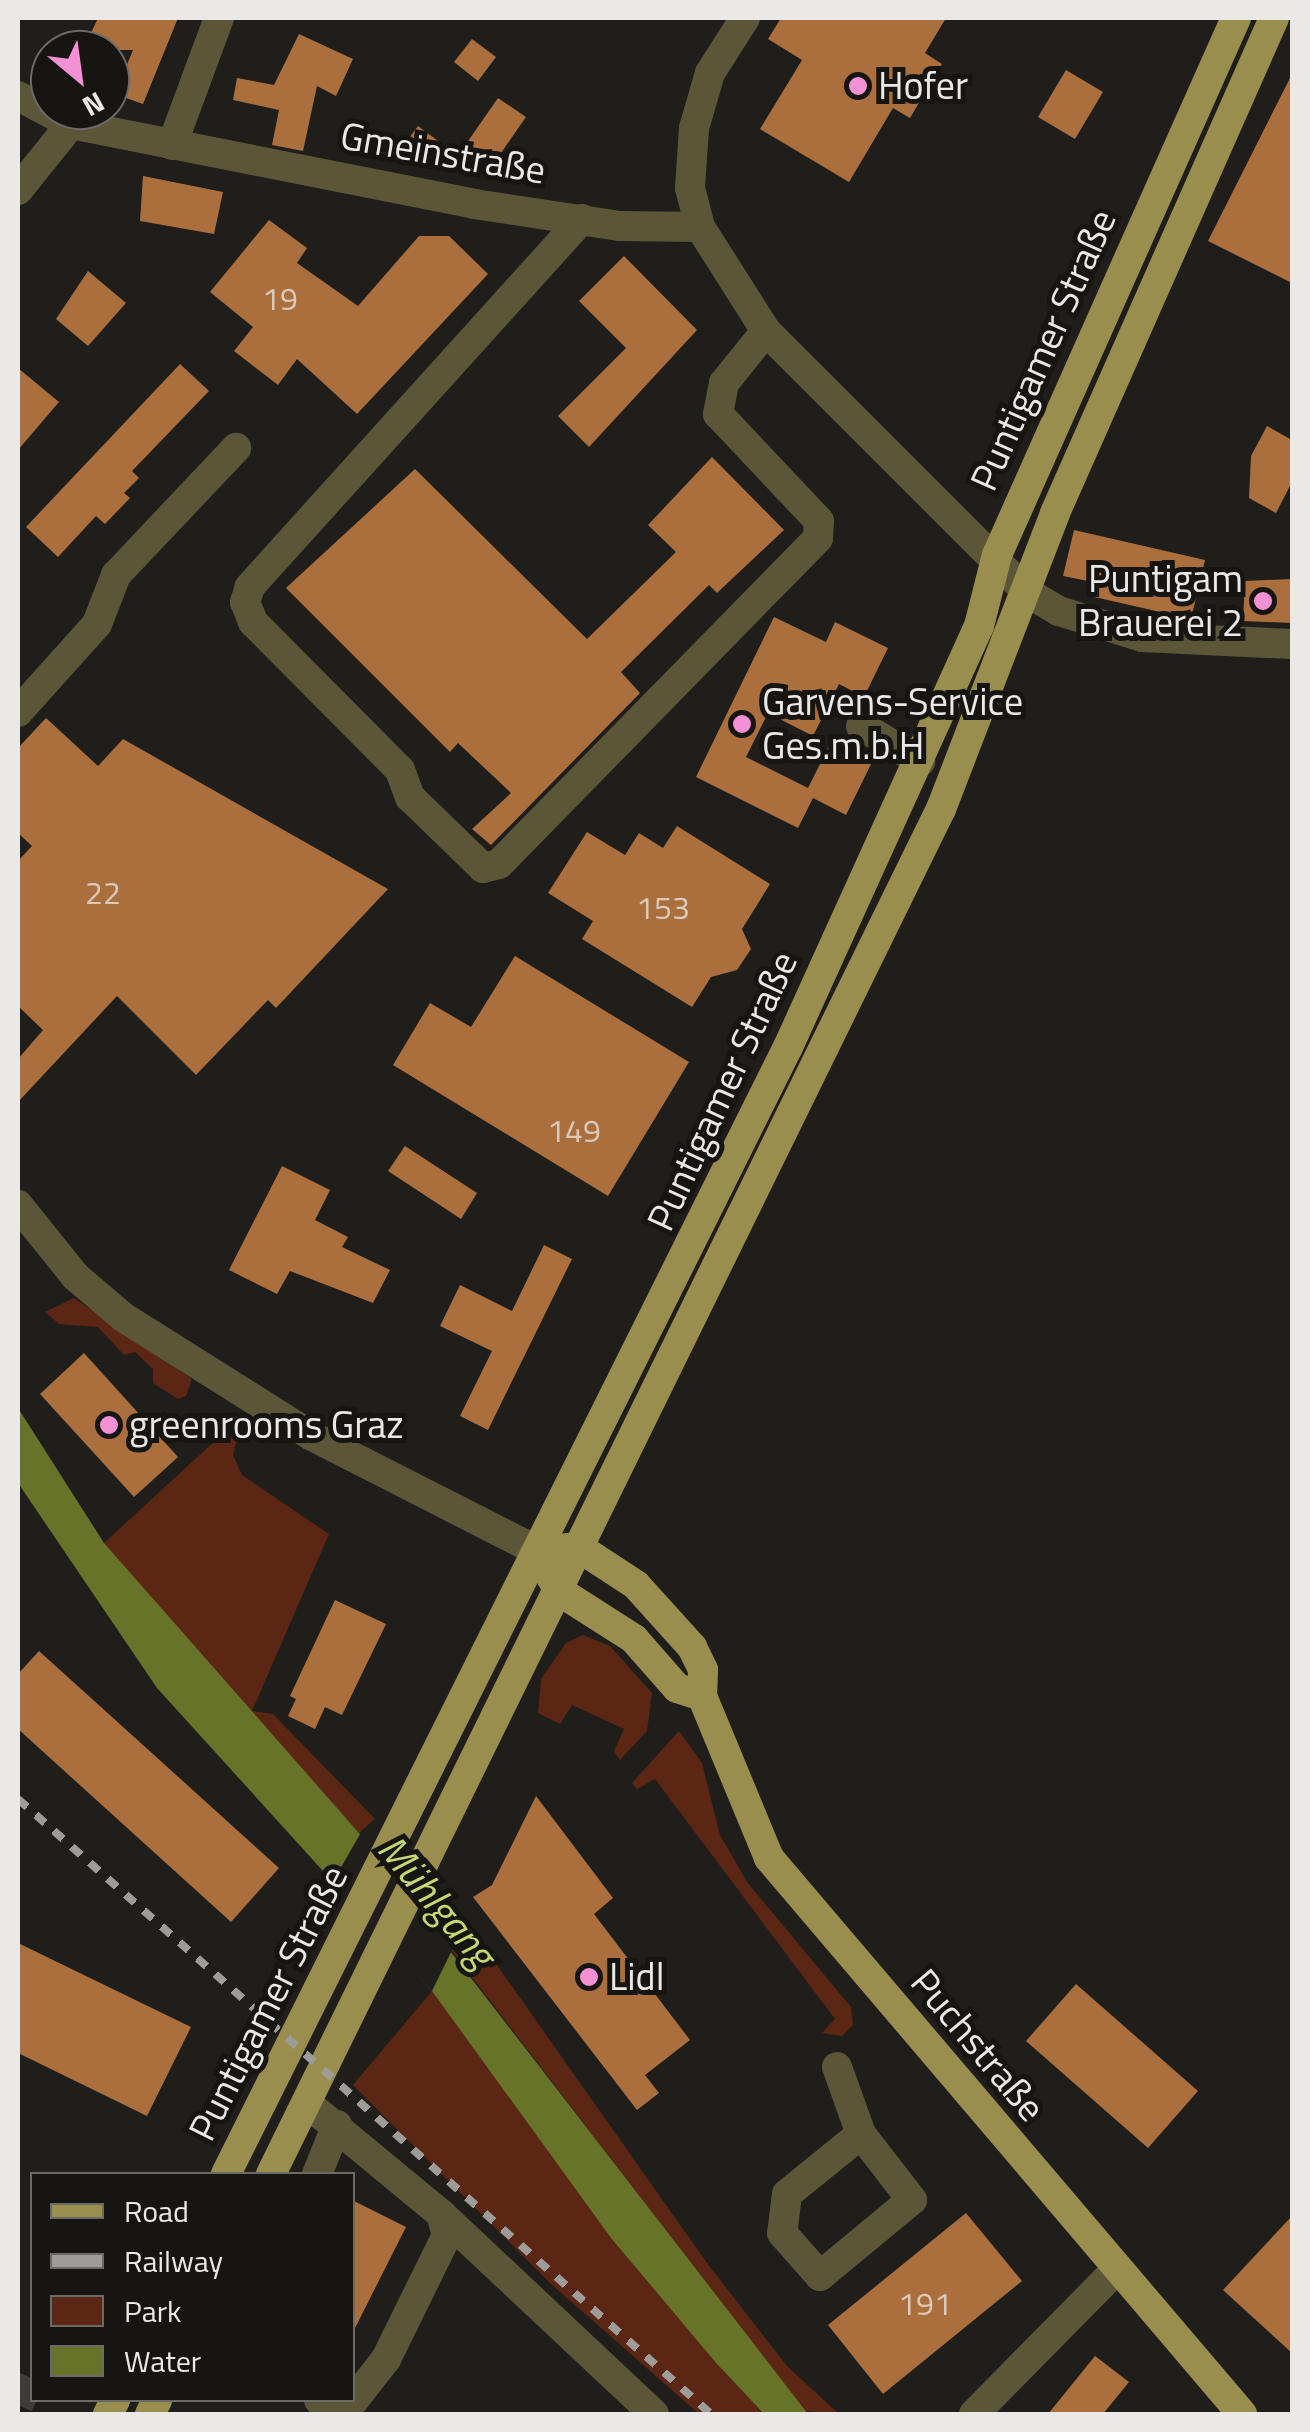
<!DOCTYPE html>
<html>
<head>
<meta charset="utf-8">
<style>
	body { margin:0 }
	#map { position:relative; width:1310px; height:2432px; overflow:hidden; background:#201e1b; font-family:"Titillium Web",sans-serif }
	div>[style] { position:absolute }
	[style*='--x'] { left:calc(var(--x)*1px); top:calc(var(--y)*1px); width:calc(var(--w)*1px); rotate:calc(var(--a)*1deg) }
	.green>* { inset:0; background:#5b2613 }
	.water>* { inset:0; background:#667329 }
	.pier>* { inset:0; background:#201e1b }
	.building>* { inset:0; background:#aa6f3d }
	.minor-tunnel>* { height:30px; margin-top:-15px; transform-origin:0; background:repeating-linear-gradient(90deg,#3e3c3a 0 30px,transparent 0 45px) }
	.minor>* { height:30px; margin:-15px; padding:0 15px; transform-origin:15px; border-radius:15px; background:#5c5639 }
	.major>* { height:30px; margin:-15px; padding:0 15px; transform-origin:15px; border-radius:15px; background:#9a8e4f }
	.rail>* { height:8px; margin-top:-4px; transform-origin:0; background:repeating-linear-gradient(90deg,#9e9c99 0 12px,transparent 0 24px) }
	.dots>* { width:28px; height:28px; translate:-50% -50%; box-sizing:border-box; border:5px solid #171512; border-radius:50% }
	span { translate:-50% -50%; white-space:nowrap; text-align:center; line-height:1.15; -webkit-text-stroke:10px #171512; paint-order:stroke }
	.number-label { font-size:32px; color:#dbcabc }
	.number-label span { -webkit-text-stroke-width:0 }
	.poi-label { font-size:38px; color:#ebe9e7 }
	.left { translate:0 -50%; text-align:left }
	.right { translate:-100% -50%; text-align:right }
	.street-label { font-size:38px; color:#ebe9e7 }
	.water-label { font-size:40px; color:#c4d972; font-style:italic }
	.frame { position:absolute; inset:0; border:20px solid #ebe9e7; pointer-events:none }
	.legend { position:absolute; left:30px; top:2172px; width:325px; height:230px; box-sizing:border-box; background:#171512; border:2px solid #6c6a67; margin:0; padding:12px 18px; list-style:none; font-size:30px; color:#ebe9e7 }
	.legend li { display:flex; align-items:center; gap:20px; height:50px }
	.legend b { width:50px; border:2px solid #6c6a67 }
	.north { position:absolute; left:30px; top:30px; width:100px; height:100px; box-sizing:border-box; background:#171512; border:2px solid #6c6a67; border-radius:50%; rotate:151deg; font-size:28px; font-weight:700; line-height:40px; text-align:center; color:#ebe9e7 }
	.north::after { content:''; display:block; margin:auto; width:35px; height:45px; background:#f491d4; clip-path:polygon(50% 0,100% 100%,50% 72%,0 100%) }
</style>
</head>
<body>
<div id="map">
	<div class="green">
		<div style="clip-path:polygon(74px 1298px,192px 1379px,186px 1396px,178px 1399px,153px 1383px,153px 1369px,135px 1352px,124px 1355px,98px 1327px,59px 1324px,45px 1312px)"></div>
		<div style="clip-path:polygon(242px 1416px,233px 1455px,242px 1475px,329px 1534px,252px 1711px,273px 1714px,375px 1819px,359px 1833px,140px 1587px,104px 1543px)"></div>
		<div style="clip-path:polygon(583px 1635px,610px 1646px,652px 1693px,647px 1731px,620px 1760px,614px 1751px,624px 1729px,572px 1705px,560px 1724px,538px 1713px,541px 1679px,566px 1643px)"></div>
		<div style="clip-path:polygon(679px 1731px,702px 1763px,720px 1835px,747px 1882px,851px 2007px,853px 2025px,842px 2036px,822px 2033px,835px 2019px,655px 1779px,637px 1789px,632px 1783px)"></div>
		<div style="clip-path:polygon(463px 1917px,707px 2263px,787px 2366px,839px 2414px,804px 2411px,452px 1951px)"></div>
		<div style="clip-path:polygon(432px 1991px,717px 2364px,764px 2414px,699px 2414px,550px 2283px,353px 2085px)"></div>
	</div>
	<div class="water">
		<div style="clip-path:polygon(18px 1408px,104px 1543px,359px 1833px,808px 2414px,764px 2414px,717px 2364px,611px 2238px,432px 1991px,157px 1688px,18px 1483px)"></div>
	</div>
	<div class="pier">
		<div style="clip-path:polygon(363px 1829px,454px 1946px,432px 1991px,332px 1883px)"></div>
	</div>
	<div class="building">
		<div style="clip-path:polygon(98px 18px,178px 18px,143px 104px,115px 94px,133px 50px,83px 50px)"></div>
		<div style="clip-path:polygon(781px 18px,946px 18px,925px 53px,942px 64px,910px 118px,893px 108px,849px 182px,760px 129px,802px 60px,768px 39px)"></div>
		<div style="clip-path:polygon(299px 34px,353px 59px,336px 96px,317px 86px,303px 151px,272px 145px,279px 110px,233px 100px,237px 78px,274px 85px)"></div>
		<div style="clip-path:polygon(472px 39px,496px 57px,478px 81px,454px 62px)"></div>
		<div style="clip-path:polygon(1066px 70px,1103px 92px,1075px 139px,1038px 117px)"></div>
		<div style="clip-path:polygon(1292px 74px,1292px 283px,1208px 241px)"></div>
		<div style="clip-path:polygon(498px 98px,526px 117px,494px 163px,466px 144px)"></div>
		<div style="clip-path:polygon(418px 126px,438px 141px,424px 160px,404px 145px)"></div>
		<div style="clip-path:polygon(143px 176px,223px 192px,214px 234px,140px 221px)"></div>
		<div style="clip-path:polygon(269px 220px,307px 248px,297px 263px,358px 306px,419px 236px,449px 236px,488px 274px,357px 414px,297px 359px,278px 385px,234px 351px,253px 327px,210px 292px)"></div>
		<div style="clip-path:polygon(624px 256px,697px 330px,589px 447px,558px 416px,626px 348px,579px 301px)"></div>
		<div style="clip-path:polygon(88px 271px,126px 303px,88px 346px,56px 319px)"></div>
		<div style="clip-path:polygon(180px 364px,209px 391px,132px 471px,139px 478px,124px 493px,130px 498px,105px 524px,96px 516px,58px 557px,26px 527px)"></div>
		<div style="clip-path:polygon(18px 368px,59px 402px,18px 450px)"></div>
		<div style="clip-path:polygon(1267px 426px,1292px 440px,1292px 482px,1276px 513px,1249px 498px,1251px 456px)"></div>
		<div style="clip-path:polygon(712px 457px,784px 530px,717px 593px,709px 585px,621px 672px,640px 693px,491px 845px,472px 829px,511px 793px,458px 743px,450px 752px,286px 588px,415px 469px,587px 639px,676px 552px,648px 525px)"></div>
		<div style="clip-path:polygon(1074px 530px,1205px 560px,1191px 619px,1090px 596px,1093px 582px,1063px 576px)"></div>
		<div style="clip-path:polygon(1292px 579px,1292px 623px,1243px 621px,1245px 581px)"></div>
		<div style="clip-path:polygon(774px 617px,826px 642px,835px 622px,888px 648px,864px 697px,839px 684px,813px 736px,768px 713px,746px 757px,808px 788px,833px 738px,874px 758px,846px 815px,813px 798px,798px 828px,696px 777px)"></div>
		<div style="clip-path:polygon(46px 718px,98px 766px,123px 739px,388px 889px,276px 1008px,268px 1000px,196px 1075px,117px 996px,18px 1102px,18px 1059px,43px 1030px,18px 1006px,18px 861px,32px 846px,18px 833px,18px 748px)"></div>
		<div style="clip-path:polygon(677px 826px,770px 884px,742px 929px,751px 949px,737px 970px,711px 977px,692px 1007px,582px 939px,593px 921px,548px 893px,587px 832px,625px 855px,639px 833px,663px 848px)"></div>
		<div style="clip-path:polygon(515px 956px,689px 1062px,608px 1196px,393px 1065px,430px 1003px,471px 1027px)"></div>
		<div style="clip-path:polygon(405px 1146px,477px 1193px,461px 1219px,388px 1171px)"></div>
		<div style="clip-path:polygon(282px 1166px,330px 1190px,315px 1220px,348px 1237px,342px 1247px,390px 1270px,373px 1303px,290px 1271px,277px 1294px,229px 1270px)"></div>
		<div style="clip-path:polygon(544px 1245px,572px 1259px,488px 1430px,460px 1416px,492px 1351px,440px 1326px,460px 1285px,512px 1311px)"></div>
		<div style="clip-path:polygon(84px 1353px,178px 1457px,134px 1497px,40px 1394px)"></div>
		<div style="clip-path:polygon(335px 1600px,386px 1624px,342px 1715px,325px 1707px,315px 1729px,288px 1716px,296px 1699px,290px 1696px)"></div>
		<div style="clip-path:polygon(39px 1651px,279px 1868px,231px 1922px,18px 1729px,18px 1674px)"></div>
		<div style="clip-path:polygon(536px 1796px,613px 1898px,594px 1914px,690px 2040px,645px 2075px,659px 2093px,637px 2110px,473px 1897px,492px 1885px)"></div>
		<div style="clip-path:polygon(18px 1943px,191px 2027px,147px 2116px,18px 2053px)"></div>
		<div style="clip-path:polygon(1076px 1984px,1198px 2091px,1148px 2148px,1026px 2041px)"></div>
		<div style="clip-path:polygon(352px 2200px,406px 2227px,352px 2334px)"></div>
		<div style="clip-path:polygon(966px 2213px,1022px 2281px,883px 2394px,828px 2325px)"></div>
		<div style="clip-path:polygon(1292px 2216px,1292px 2353px,1223px 2290px)"></div>
		<div style="clip-path:polygon(1095px 2356px,1129px 2382px,1103px 2414px,1048px 2414px)"></div>
	</div>
	<div class="minor-tunnel">
		<div style="--x:18;--y:2405;--w:33;--a:-65"></div>
	</div>
	<div class="minor">
		<div style="--x:745;--y:18;--w:65;--a:122.5"></div>
		<div style="--x:710;--y:73;--w:57;--a:106.2"></div>
		<div style="--x:694;--y:128;--w:60;--a:93.8"></div>
		<div style="--x:690;--y:188;--w:40;--a:75.6"></div>
		<div style="--x:700;--y:227;--w:123;--a:57.6"></div>
		<div style="--x:766;--y:331;--w:369;--a:45"></div>
		<div style="--x:1027;--y:592;--w:37;--a:31"></div>
		<div style="--x:1059;--y:611;--w:87;--a:17.4"></div>
		<div style="--x:1142;--y:637;--w:150;--a:2.7"></div>
		<div style="--x:18;--y:96;--w:60;--a:27.8"></div>
		<div style="--x:71;--y:124;--w:411;--a:11.2"></div>
		<div style="--x:474;--y:204;--w:148;--a:8.6"></div>
		<div style="--x:620;--y:226;--w:80;--a:0.7"></div>
		<div style="--x:172;--y:145;--w:135;--a:-69.7"></div>
		<div style="--x:18;--y:190;--w:85;--a:-51.2"></div>
		<div style="--x:582;--y:219;--w:496;--a:132.1"></div>
		<div style="--x:250;--y:587;--w:16;--a:108"></div>
		<div style="--x:245;--y:602;--w:22;--a:68"></div>
		<div style="--x:253;--y:622;--w:209;--a:45.2"></div>
		<div style="--x:400;--y:770;--w:29;--a:70"></div>
		<div style="--x:410;--y:797;--w:102;--a:44.2"></div>
		<div style="--x:483;--y:868;--w:16;--a:-14"></div>
		<div style="--x:499;--y:864;--w:456;--a:-45.6"></div>
		<div style="--x:818;--y:538;--w:17;--a:-87"></div>
		<div style="--x:819;--y:521;--w:147;--a:-133.3"></div>
		<div style="--x:718;--y:414;--w:32;--a:-79"></div>
		<div style="--x:724;--y:383;--w:67;--a:-51.1"></div>
		<div style="--x:18;--y:712;--w:118;--a:-48.1"></div>
		<div style="--x:97;--y:624;--w:53;--a:-68.8"></div>
		<div style="--x:116;--y:575;--w:175;--a:-46.6"></div>
		<div style="--x:861;--y:726;--w:69;--a:30.7"></div>
		<div style="--x:18;--y:1205;--w:91;--a:51.2"></div>
		<div style="--x:75;--y:1276;--w:63;--a:40.5"></div>
		<div style="--x:123;--y:1317;--w:223;--a:32.2"></div>
		<div style="--x:312;--y:1436;--w:251;--a:27"></div>
		<div style="--x:837;--y:2067;--w:71;--a:70.3"></div>
		<div style="--x:861;--y:2134;--w:95;--a:141"></div>
		<div style="--x:787;--y:2194;--w:39;--a:97"></div>
		<div style="--x:782;--y:2233;--w:57;--a:48.5"></div>
		<div style="--x:820;--y:2276;--w:119;--a:-39.6"></div>
		<div style="--x:912;--y:2200;--w:83;--a:-127.7"></div>
		<div style="--x:308;--y:2104;--w:173;--a:39.6"></div>
		<div style="--x:441;--y:2214;--w:22;--a:74"></div>
		<div style="--x:447;--y:2235;--w:138;--a:116.2"></div>
		<div style="--x:386;--y:2359;--w:52;--a:128"></div>
		<div style="--x:354;--y:2400;--w:35;--a:180"></div>
		<div style="--x:317;--y:2174;--w:53;--a:-67.8"></div>
		<div style="--x:441;--y:2214;--w:292;--a:43.2"></div>
		<div style="--x:974;--y:2414;--w:204;--a:-45.4"></div>
	</div>
	<div class="major">
		<div style="--x:559;--y:1549;--w:19;--a:-6"></div>
		<div style="--x:578;--y:1547;--w:69;--a:33.2"></div>
		<div style="--x:636;--y:1585;--w:84;--a:47.9"></div>
		<div style="--x:692;--y:1647;--w:25;--a:64"></div>
		<div style="--x:703;--y:1670;--w:26;--a:92"></div>
		<div style="--x:702;--y:1696;--w:175;--a:67.5"></div>
		<div style="--x:769;--y:1858;--w:730;--a:49.61"></div>
		<div style="--x:550;--y:1575;--w:18;--a:61"></div>
		<div style="--x:559;--y:1591;--w:89;--a:32.6"></div>
		<div style="--x:634;--y:1639;--w:65;--a:48.7"></div>
		<div style="--x:677;--y:1688;--w:26;--a:18"></div>
		<div style="--x:226;--y:2174;--w:1259;--a:-63.5"></div>
		<div style="--x:788;--y:1047;--w:462;--a:-65.6"></div>
		<div style="--x:979;--y:626;--w:73;--a:-75.8"></div>
		<div style="--x:997;--y:555;--w:588;--a:-66.01"></div>
		<div style="--x:271;--y:2174;--w:1521;--a:-63.86"></div>
		<div style="--x:941;--y:809;--w:317;--a:-68.9"></div>
		<div style="--x:1055;--y:513;--w:541;--a:-66.13"></div>
		<div style="--x:108;--y:2414;--w:16;--a:-63"></div>
		<div style="--x:150;--y:2414;--w:16;--a:-63"></div>
	</div>
	<div class="rail">
		<div style="--x:18;--y:1799;--w:927;--a:41.59"></div>
	</div>
	<div class="dots">
		<div style="left:858px;top:86px;background:#f491d4"></div>
		<div style="left:1263px;top:601px;background:#f491d4"></div>
		<div style="left:742px;top:724px;background:#f491d4"></div>
		<div style="left:109px;top:1425px;background:#f491d4"></div>
		<div style="left:589px;top:1977px;background:#f491d4"></div>
	</div>
	<div class="number-label">
		<span style="left:280px;top:298px">19</span>
		<span style="left:103px;top:892px">22</span>
		<span style="left:663px;top:907px">153</span>
		<span style="left:574px;top:1130px">149</span>
		<span style="left:925px;top:2303px">191</span>
	</div>
	<div class="poi-label">
		<span class="left" style="left:878px;top:86px">Hofer</span>
		<span class="right" style="left:1243px;top:601px">Puntigam<br>Brauerei 2</span>
		<span class="left" style="left:762px;top:724px">Garvens-Service<br>Ges.m.b.H</span>
		<span class="left" style="left:129px;top:1425px">greenrooms Graz</span>
		<span class="left" style="left:609px;top:1977px">Lidl</span>
	</div>
	<div class="street-label">
		<span style="left:443px;top:153px;rotate:10deg">Gmeinstraße</span>
		<span style="left:1043px;top:350px;rotate:-66deg">Puntigamer Straße</span>
		<span style="left:722px;top:1091px;rotate:-65deg">Puntigamer Straße</span>
		<span style="left:268px;top:2003px;rotate:-63deg">Puntigamer Straße</span>
		<span style="left:978px;top:2045px;rotate:50deg">Puchstraße</span>
	</div>
	<div class="water-label">
		<span style="left:437px;top:1901px;rotate:50deg">Mühlgang</span>
	</div>
	<div class="frame"></div>
	<ul class="legend">
	<li><b style="height:12px;background:#9a8e4f"></b>Road</li>
	<li><b style="height:12px;background:#9e9c99"></b>Railway</li>
	<li><b style="height:28px;background:#5b2613"></b>Park</li>
	<li><b style="height:28px;background:#667329"></b>Water</li>
	</ul>
	<div class="north">N</div>
</div>
</body>
</html>
